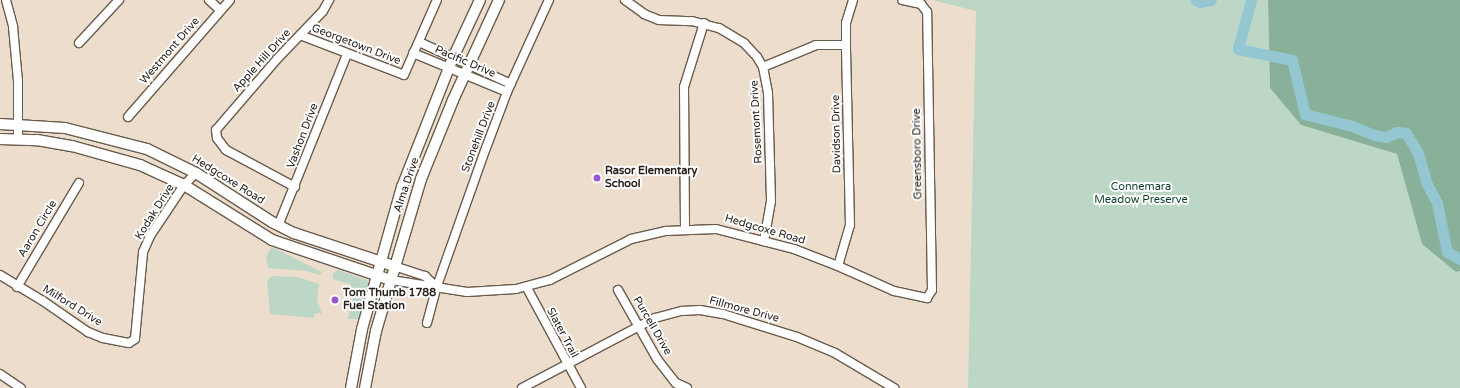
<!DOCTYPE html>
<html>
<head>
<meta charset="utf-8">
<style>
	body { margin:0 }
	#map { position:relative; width:1460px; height:388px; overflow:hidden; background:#edddcc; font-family:"Varela Round",sans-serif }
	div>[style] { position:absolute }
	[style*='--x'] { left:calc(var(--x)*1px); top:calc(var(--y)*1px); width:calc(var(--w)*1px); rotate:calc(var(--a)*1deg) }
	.green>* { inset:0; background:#bdd7c7 }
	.forest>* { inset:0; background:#89b199 }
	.river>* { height:11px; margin:-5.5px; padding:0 5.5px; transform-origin:5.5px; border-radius:5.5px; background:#95c7d3 }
	.roads { filter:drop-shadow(1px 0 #6a5c4d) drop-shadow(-1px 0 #6a5c4d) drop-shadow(0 1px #6a5c4d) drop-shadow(0 -1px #6a5c4d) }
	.minor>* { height:8px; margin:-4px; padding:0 4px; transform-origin:4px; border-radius:4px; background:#fff }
	.major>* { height:10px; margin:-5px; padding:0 5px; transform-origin:5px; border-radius:5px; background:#fff }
	.dots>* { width:11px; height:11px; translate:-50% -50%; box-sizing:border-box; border:2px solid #fff; border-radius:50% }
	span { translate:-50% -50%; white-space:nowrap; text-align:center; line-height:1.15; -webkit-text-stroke:4px #fff; paint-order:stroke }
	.street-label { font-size:11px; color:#27211b }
	.poi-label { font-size:11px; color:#27211b; font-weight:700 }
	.left { translate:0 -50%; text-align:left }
	.park-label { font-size:11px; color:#093e26 }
</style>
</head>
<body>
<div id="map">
	<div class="green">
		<div style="clip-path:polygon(932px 0,1268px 0,1270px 88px,1301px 125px,1397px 154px,1422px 244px,1456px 272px,1460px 271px,1460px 388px,968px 388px,976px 11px)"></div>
		<div style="clip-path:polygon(271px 248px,274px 248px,322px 272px,319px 275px,307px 271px,268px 268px,266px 257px)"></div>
		<div style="clip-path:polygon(338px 270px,367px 280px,369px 285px,359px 319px,348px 319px,354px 294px,350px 284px,333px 279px,333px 273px)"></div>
		<div style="clip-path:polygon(272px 276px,297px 277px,319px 284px,317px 300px,323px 316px,320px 313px,314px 314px,314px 318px,270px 314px,267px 281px)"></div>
	</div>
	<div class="forest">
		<div style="clip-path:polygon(1268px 0,1460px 0,1460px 271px,1456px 272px,1422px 244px,1397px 154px,1301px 125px,1270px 88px)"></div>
	</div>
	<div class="river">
		<div style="--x:1196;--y:0;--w:4;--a:27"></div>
		<div style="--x:1200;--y:2;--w:11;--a:-10"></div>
		<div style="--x:1251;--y:0;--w:51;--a:104.9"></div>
		<div style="--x:1238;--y:49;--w:55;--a:11.5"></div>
		<div style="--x:1292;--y:60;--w:56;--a:76.5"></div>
		<div style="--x:1305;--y:114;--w:49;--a:14.3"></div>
		<div style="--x:1352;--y:126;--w:24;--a:22"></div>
		<div style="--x:1374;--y:135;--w:12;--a:9"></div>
		<div style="--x:1386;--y:137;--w:12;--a:-24"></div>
		<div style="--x:1397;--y:132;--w:9;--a:6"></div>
		<div style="--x:1406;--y:133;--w:23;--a:59"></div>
		<div style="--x:1418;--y:153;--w:32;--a:74"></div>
		<div style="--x:1427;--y:184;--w:21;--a:62"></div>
		<div style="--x:1437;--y:203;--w:50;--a:78.5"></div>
		<div style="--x:1447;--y:252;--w:15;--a:28"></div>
	</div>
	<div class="roads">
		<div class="minor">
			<div style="--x:6;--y:0;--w:28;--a:75"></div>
			<div style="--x:13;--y:27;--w:54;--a:84.7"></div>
			<div style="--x:18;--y:81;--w:58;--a:90"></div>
			<div style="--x:209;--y:0;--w:15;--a:42"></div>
			<div style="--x:625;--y:0;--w:24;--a:36"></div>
			<div style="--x:644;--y:14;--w:16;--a:22"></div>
			<div style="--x:659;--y:20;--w:33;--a:2"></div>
			<div style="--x:692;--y:21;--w:28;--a:15"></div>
			<div style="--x:719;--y:28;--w:29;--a:31"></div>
			<div style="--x:744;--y:43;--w:19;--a:47"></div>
			<div style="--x:757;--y:57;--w:12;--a:59"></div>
			<div style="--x:763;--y:67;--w:26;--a:79"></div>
			<div style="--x:768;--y:93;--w:108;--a:88.4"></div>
			<div style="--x:771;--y:201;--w:41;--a:99.9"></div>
			<div style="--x:300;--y:35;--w:111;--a:21"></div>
			<div style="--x:404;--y:75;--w:82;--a:-66.3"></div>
			<div style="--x:419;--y:42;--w:101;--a:24.5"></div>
			<div style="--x:79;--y:43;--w:59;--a:-47.1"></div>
			<div style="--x:413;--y:53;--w:102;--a:22.5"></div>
			<div style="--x:763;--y:67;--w:57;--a:-22.5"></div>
			<div style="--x:816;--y:45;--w:30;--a:0"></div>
			<div style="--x:128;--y:117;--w:155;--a:-48.9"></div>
			<div style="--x:295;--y:187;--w:78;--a:-151.8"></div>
			<div style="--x:226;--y:150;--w:15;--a:-127"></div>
			<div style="--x:217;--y:138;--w:8;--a:-97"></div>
			<div style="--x:216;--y:130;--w:94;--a:-49.3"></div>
			<div style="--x:277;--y:59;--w:66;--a:-46.2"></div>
			<div style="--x:323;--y:11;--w:13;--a:-61"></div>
			<div style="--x:278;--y:226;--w:185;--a:-68.1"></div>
			<div style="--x:685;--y:229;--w:142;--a:-90.4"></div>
			<div style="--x:684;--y:87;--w:67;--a:-72.6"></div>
			<div style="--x:394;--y:266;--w:33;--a:18"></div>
			<div style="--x:425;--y:276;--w:13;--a:45"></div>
			<div style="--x:838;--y:266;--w:43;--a:-73.7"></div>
			<div style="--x:850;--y:225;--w:180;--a:-91.3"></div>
			<div style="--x:846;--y:45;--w:22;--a:-90"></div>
			<div style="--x:846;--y:23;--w:24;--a:-73"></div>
			<div style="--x:0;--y:275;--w:50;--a:31.2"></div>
			<div style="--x:43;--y:301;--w:55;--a:34.6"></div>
			<div style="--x:88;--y:332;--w:16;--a:22"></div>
			<div style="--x:103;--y:338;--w:26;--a:11"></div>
			<div style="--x:129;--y:343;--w:7;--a:-34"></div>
			<div style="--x:135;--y:339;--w:87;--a:-84.7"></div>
			<div style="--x:143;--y:252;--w:17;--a:-66"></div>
			<div style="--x:150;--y:236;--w:61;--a:-56.3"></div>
			<div style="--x:184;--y:185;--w:17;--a:-45"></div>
			<div style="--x:391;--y:280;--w:77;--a:9"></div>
			<div style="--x:467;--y:292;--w:49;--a:-3.5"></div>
			<div style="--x:516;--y:289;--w:35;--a:-15"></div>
			<div style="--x:550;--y:280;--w:91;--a:-26.8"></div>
			<div style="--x:631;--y:239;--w:36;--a:-13"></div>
			<div style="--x:666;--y:231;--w:50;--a:-2.3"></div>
			<div style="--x:716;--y:229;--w:81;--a:14.4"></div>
			<div style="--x:794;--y:249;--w:47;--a:21.1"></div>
			<div style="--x:838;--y:266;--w:61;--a:24.1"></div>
			<div style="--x:894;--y:291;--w:34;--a:12"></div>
			<div style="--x:927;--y:298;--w:9;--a:-58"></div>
			<div style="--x:932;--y:290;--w:278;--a:-91"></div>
			<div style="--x:927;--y:12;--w:10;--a:-127"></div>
			<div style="--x:921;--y:4;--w:19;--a:-168"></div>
			<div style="--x:17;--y:287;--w:121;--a:-59.2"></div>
			<div style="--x:527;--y:288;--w:114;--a:61.6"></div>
			<div style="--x:618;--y:290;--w:79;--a:60.5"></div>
			<div style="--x:657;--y:359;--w:31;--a:52"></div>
			<div style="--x:676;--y:383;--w:12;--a:24"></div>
			<div style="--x:427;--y:323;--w:38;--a:-75"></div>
			<div style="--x:437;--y:286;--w:146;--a:-70.5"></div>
			<div style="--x:486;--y:148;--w:60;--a:-69.4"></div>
			<div style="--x:507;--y:92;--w:101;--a:-65.5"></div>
			<div style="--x:0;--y:374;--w:25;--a:34"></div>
			<div style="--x:522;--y:388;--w:150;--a:-27.8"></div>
			<div style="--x:655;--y:318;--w:28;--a:-15"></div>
			<div style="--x:682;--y:311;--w:18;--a:-3"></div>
			<div style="--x:700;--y:310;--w:23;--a:10"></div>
			<div style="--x:723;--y:314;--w:77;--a:17.3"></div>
			<div style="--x:797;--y:337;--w:41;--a:22.8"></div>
			<div style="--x:835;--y:353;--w:69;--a:30.7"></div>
		</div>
		<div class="major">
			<div style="--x:0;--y:124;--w:65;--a:3.5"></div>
			<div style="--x:65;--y:128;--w:85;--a:14.4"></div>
			<div style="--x:147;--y:149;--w:55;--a:26.1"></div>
			<div style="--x:196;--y:173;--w:90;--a:32.8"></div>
			<div style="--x:272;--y:222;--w:25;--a:27"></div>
			<div style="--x:294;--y:233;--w:105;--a:18.3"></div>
			<div style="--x:0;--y:139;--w:37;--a:2"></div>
			<div style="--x:37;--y:140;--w:36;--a:10"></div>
			<div style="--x:72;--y:146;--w:71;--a:15.6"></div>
			<div style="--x:140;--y:165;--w:48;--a:24.4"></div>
			<div style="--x:184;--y:185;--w:104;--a:32"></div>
			<div style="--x:272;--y:240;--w:126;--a:18.6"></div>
			<div style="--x:351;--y:388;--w:60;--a:-79.4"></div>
			<div style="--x:362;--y:329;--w:148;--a:-74.3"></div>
			<div style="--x:402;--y:187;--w:136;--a:-68.5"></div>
			<div style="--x:452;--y:60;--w:66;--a:-65"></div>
			<div style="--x:365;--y:388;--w:58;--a:-79.1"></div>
			<div style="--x:376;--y:331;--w:159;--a:-73.5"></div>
			<div style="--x:421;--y:179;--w:85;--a:-67.9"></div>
			<div style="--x:453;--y:100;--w:110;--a:-65.3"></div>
		</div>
	</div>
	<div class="dots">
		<div style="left:597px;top:178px;background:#9857cc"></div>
		<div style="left:335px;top:300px;background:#9857cc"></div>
	</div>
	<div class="street-label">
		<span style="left:356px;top:45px;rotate:21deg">Georgetown Drive</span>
		<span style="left:170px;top:51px;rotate:-49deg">Westmont Drive</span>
		<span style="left:262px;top:61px;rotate:-48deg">Apple Hill Drive</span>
		<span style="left:465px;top:62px;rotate:23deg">Pacific Drive</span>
		<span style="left:757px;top:122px;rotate:-93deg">Rosemont Drive</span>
		<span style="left:837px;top:134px;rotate:-91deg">Davidson Drive</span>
		<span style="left:303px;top:136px;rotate:-69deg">Vashon Drive</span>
		<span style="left:479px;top:137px;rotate:-69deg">Stonehill Drive</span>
		<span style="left:918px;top:154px;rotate:-91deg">Greensboro Drive</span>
		<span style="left:228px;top:180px;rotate:32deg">Hedgcoxe Road</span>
		<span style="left:407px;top:185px;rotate:-71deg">Alma Drive</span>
		<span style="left:155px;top:212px;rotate:-58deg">Kodak Drive</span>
		<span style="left:38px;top:229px;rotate:-59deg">Aaron Circle</span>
		<span style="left:765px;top:230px;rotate:16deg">Hedgcoxe Road</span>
		<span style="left:72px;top:306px;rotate:32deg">Milford Drive</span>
		<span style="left:744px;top:310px;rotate:15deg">Fillmore Drive</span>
		<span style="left:652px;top:326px;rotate:60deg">Purcell Drive</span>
		<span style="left:562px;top:333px;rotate:62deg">Slater Trail</span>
	</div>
	<div class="poi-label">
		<span class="left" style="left:605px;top:178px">Rasor Elementary<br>School</span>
		<span class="left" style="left:343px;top:300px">Tom Thumb 1788<br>Fuel Station</span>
	</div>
	<div class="park-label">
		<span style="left:1141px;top:194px">Connemara<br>Meadow Preserve</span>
	</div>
</div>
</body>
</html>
